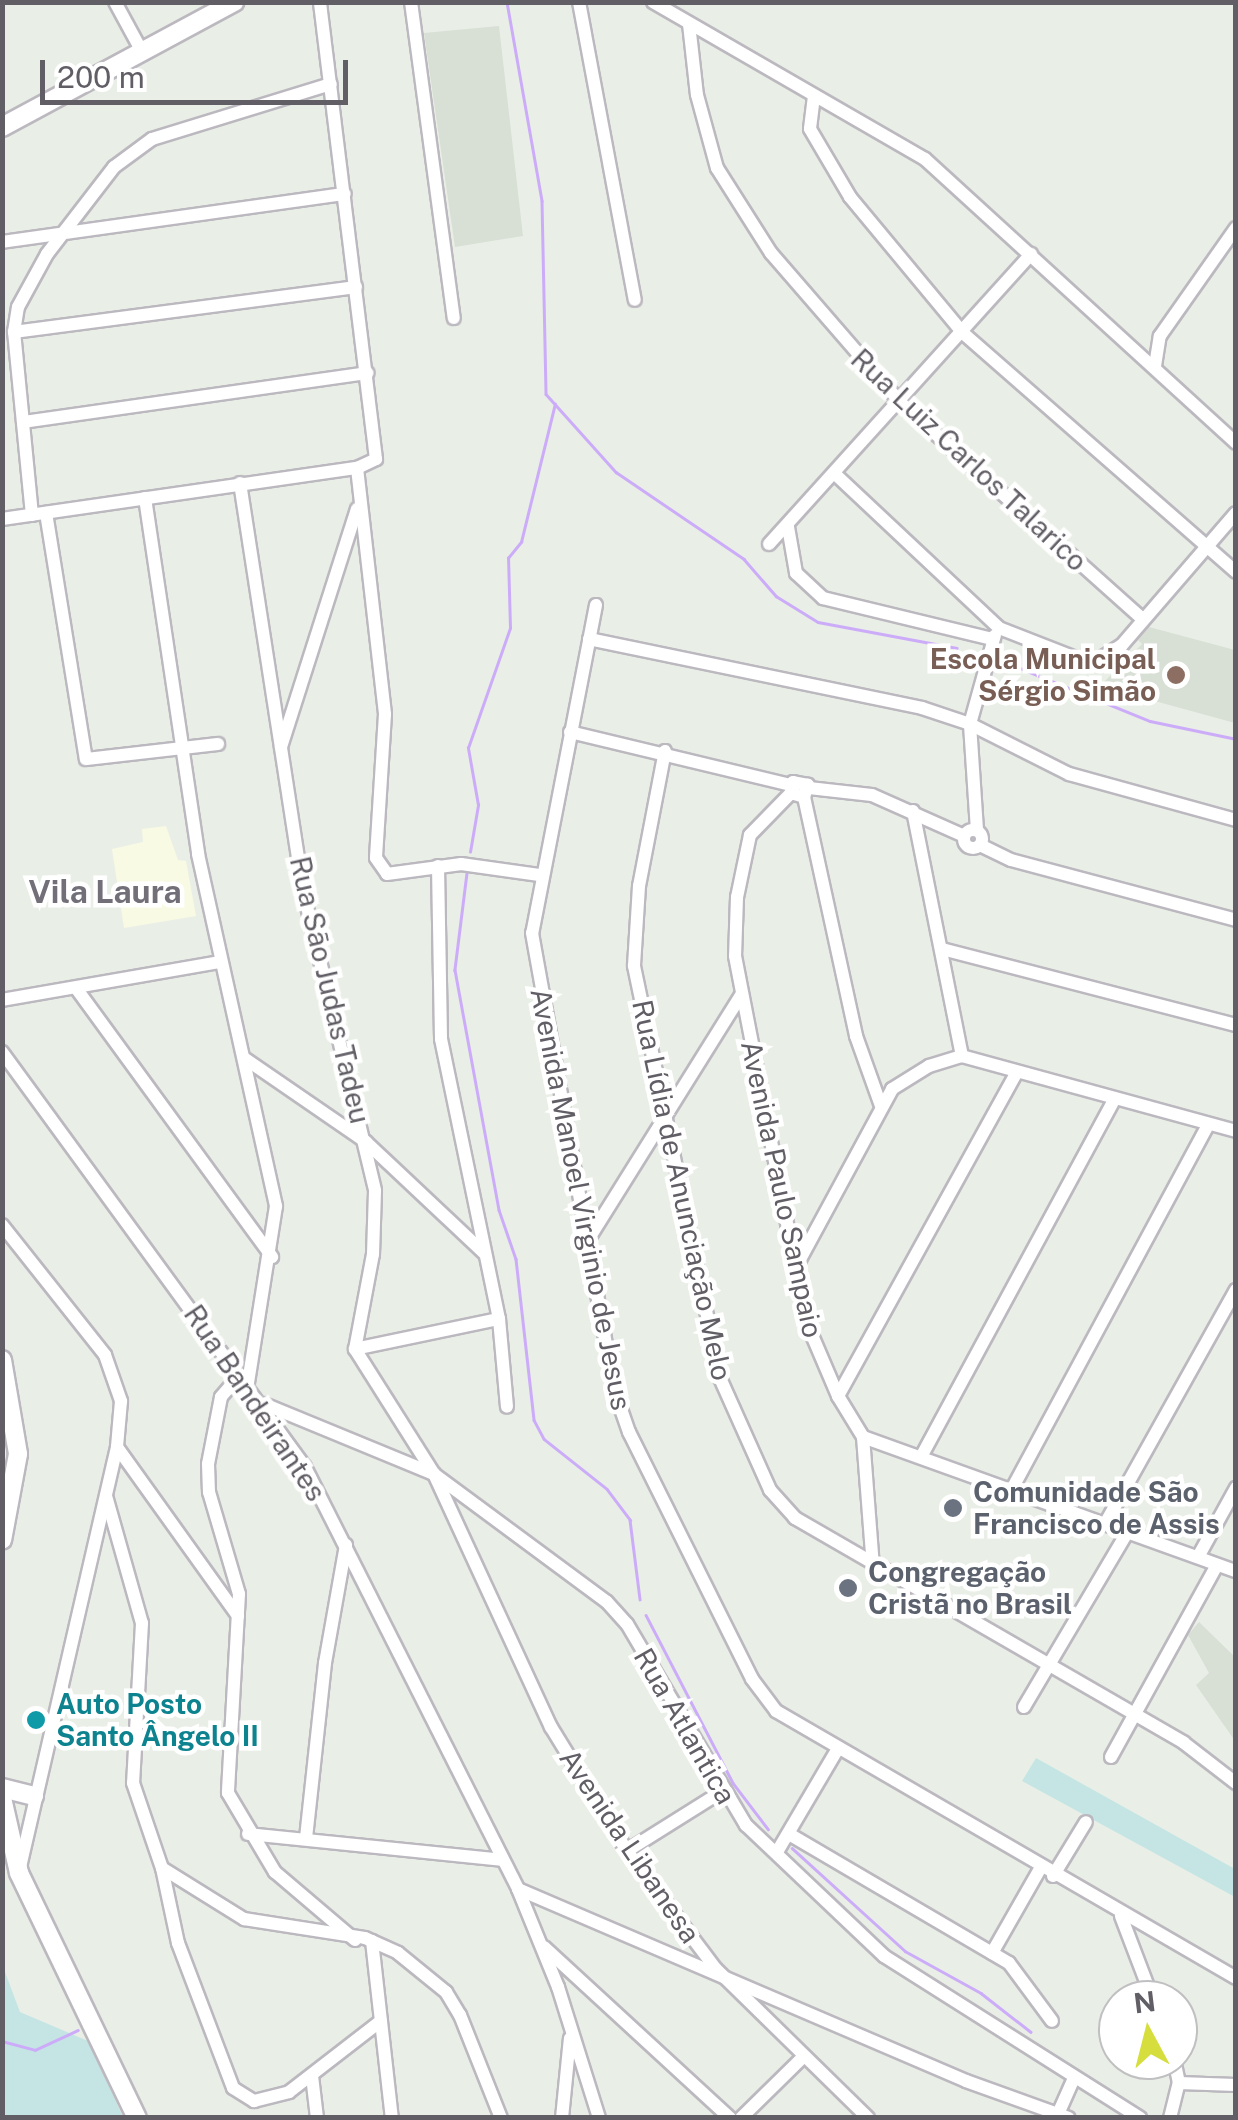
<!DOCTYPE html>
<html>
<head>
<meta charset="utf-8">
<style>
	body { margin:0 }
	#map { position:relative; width:1238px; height:2120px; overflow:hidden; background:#e9efe6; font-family:"Public Sans",sans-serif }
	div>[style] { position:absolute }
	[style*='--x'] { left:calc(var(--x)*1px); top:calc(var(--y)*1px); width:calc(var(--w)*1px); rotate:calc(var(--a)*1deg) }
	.education>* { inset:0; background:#d8dfd5 }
	.medical>* { inset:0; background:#f9fae4 }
	.green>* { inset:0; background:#c5e5e4 }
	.stream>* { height:2.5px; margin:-1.25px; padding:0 1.25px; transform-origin:1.25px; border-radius:1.25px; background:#ccacf9 }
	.roads { filter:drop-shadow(2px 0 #bcb8bf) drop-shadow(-2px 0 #bcb8bf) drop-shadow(0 2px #bcb8bf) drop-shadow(0 -2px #bcb8bf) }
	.street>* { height:12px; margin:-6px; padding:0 6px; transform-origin:6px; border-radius:6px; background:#fff }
	.street>.ring { margin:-6px; padding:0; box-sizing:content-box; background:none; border:12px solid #fff; border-radius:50% }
	.secondary>* { height:18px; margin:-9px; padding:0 9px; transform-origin:9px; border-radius:9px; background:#fff }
	.dots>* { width:28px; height:28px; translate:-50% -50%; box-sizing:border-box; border:5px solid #fff; border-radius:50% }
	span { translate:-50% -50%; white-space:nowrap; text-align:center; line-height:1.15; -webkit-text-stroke:9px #fff; paint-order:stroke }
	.street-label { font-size:28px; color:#625e66 }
	.education-label { font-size:28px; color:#785e54; font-weight:700 }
	.right { translate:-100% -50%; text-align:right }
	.worship-label { font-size:28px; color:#5b616d; font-weight:700 }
	.left { translate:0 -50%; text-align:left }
	.culture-label { font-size:28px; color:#0d838f; font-weight:700 }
	.quarter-label { font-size:32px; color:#736f78; font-weight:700 }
	.frame { position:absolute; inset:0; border:5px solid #625e66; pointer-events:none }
	.north { position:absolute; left:1098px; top:1980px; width:100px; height:100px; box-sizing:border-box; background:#fff; border:2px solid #c0bfc2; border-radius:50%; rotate:353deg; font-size:28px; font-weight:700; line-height:40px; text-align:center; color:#625e66 }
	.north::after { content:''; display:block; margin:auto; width:35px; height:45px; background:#d6de3d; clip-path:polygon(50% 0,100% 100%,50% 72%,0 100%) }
	.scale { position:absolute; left:40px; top:60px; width:308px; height:45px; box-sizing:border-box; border:5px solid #625e66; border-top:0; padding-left:12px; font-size:30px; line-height:35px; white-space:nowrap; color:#625e66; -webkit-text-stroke:8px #fff; paint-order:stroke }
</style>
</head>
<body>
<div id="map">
	<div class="education">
		<div style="clip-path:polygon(499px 26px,523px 236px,455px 247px,424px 33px)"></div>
		<div style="clip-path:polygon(1149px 627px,1235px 650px,1235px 723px,1100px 686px,1142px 644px,1138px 640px)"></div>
		<div style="clip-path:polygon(1199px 1622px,1235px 1657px,1235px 1741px,1196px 1685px,1209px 1673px,1188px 1635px)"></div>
	</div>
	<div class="medical">
		<div style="clip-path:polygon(166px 826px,178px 860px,186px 861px,196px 916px,124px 928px,112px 849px,143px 842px,142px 829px)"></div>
	</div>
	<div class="green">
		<div style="clip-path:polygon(1036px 1758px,1235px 1869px,1235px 1897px,1022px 1781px)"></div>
		<div style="clip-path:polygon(2px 1964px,20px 2012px,88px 2041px,123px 2117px,3px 2117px)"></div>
	</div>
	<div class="stream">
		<div style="--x:507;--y:2;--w:202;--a:80"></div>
		<div style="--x:542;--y:201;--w:193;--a:88.8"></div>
		<div style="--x:546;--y:394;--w:105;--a:48.1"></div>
		<div style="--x:616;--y:472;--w:155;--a:34.2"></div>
		<div style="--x:744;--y:559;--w:49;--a:49.1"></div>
		<div style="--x:776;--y:596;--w:49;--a:31.8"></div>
		<div style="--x:818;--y:622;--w:141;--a:10.6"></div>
		<div style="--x:998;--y:659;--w:164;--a:22.2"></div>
		<div style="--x:1150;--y:721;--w:88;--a:11.8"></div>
		<div style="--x:470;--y:852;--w:48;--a:-80.3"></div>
		<div style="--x:478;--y:805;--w:58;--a:-100"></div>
		<div style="--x:468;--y:748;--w:127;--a:-70.7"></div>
		<div style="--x:510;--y:628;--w:70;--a:-91.6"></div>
		<div style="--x:508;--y:558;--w:21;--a:-51"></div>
		<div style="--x:521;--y:542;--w:142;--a:-76.2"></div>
		<div style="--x:467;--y:873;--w:98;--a:97.1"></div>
		<div style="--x:455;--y:970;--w:244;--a:79.6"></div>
		<div style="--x:499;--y:1210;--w:52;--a:70.9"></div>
		<div style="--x:516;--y:1259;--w:162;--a:83.6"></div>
		<div style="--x:534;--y:1420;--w:21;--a:62"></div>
		<div style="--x:544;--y:1439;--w:80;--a:38.4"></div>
		<div style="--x:607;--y:1489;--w:39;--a:53"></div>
		<div style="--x:630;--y:1520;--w:80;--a:82.8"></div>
		<div style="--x:646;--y:1615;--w:189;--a:62.6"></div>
		<div style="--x:733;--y:1783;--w:58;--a:52.7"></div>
		<div style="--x:792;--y:1848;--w:153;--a:42.3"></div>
		<div style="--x:905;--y:1951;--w:87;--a:28.9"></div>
		<div style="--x:981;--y:1993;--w:63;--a:38"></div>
		<div style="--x:2;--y:2041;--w:34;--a:15"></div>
		<div style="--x:35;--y:2050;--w:47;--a:-24.9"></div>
	</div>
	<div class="roads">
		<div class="street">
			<div style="--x:115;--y:2;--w:52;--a:61.5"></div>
			<div style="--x:411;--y:2;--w:319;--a:82.3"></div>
			<div style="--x:579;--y:2;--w:303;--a:79.4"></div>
			<div style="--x:653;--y:2;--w:314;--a:30"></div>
			<div style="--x:925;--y:159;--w:421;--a:42.4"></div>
			<div style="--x:689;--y:24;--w:71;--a:83.6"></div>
			<div style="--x:697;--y:95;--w:76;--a:74.7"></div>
			<div style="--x:717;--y:168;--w:101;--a:57.6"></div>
			<div style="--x:771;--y:253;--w:198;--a:49.1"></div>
			<div style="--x:901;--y:403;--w:324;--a:41.8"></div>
			<div style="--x:814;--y:96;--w:33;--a:97"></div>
			<div style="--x:810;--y:129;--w:79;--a:59.5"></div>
			<div style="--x:850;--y:197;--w:177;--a:50.3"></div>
			<div style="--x:963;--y:333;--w:363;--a:41.2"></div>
			<div style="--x:2;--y:242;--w:346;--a:-8"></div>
			<div style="--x:14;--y:332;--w:345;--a:-7.5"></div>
			<div style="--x:1155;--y:366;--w:30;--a:-81"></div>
			<div style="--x:1160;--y:336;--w:132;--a:-54.9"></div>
			<div style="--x:23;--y:422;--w:348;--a:-8.1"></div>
			<div style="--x:357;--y:468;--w:248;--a:83.5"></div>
			<div style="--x:385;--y:714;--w:144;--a:93.6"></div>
			<div style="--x:376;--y:858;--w:19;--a:55"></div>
			<div style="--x:387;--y:874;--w:75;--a:-7.7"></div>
			<div style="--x:461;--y:864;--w:79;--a:8"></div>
			<div style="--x:834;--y:473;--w:226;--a:43.2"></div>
			<div style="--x:999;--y:628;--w:88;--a:21.3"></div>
			<div style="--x:1081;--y:660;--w:17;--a:0"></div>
			<div style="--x:1098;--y:660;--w:28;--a:-32"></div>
			<div style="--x:1122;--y:645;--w:174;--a:-49.2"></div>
			<div style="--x:240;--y:483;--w:412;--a:81.2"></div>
			<div style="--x:303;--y:890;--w:309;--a:76.5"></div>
			<div style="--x:375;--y:1191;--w:63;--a:91.8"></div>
			<div style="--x:373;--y:1254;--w:97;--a:100.7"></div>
			<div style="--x:355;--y:1349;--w:148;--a:57.7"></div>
			<div style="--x:434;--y:1474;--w:279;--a:65.2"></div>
			<div style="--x:551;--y:1727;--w:145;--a:58.5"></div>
			<div style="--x:627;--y:1851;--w:148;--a:53"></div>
			<div style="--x:716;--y:1969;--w:213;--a:44.4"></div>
			<div style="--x:145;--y:498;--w:360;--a:81.5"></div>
			<div style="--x:198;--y:854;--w:361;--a:77.5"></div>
			<div style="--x:276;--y:1206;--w:179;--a:99"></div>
			<div style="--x:46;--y:513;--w:249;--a:80.8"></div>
			<div style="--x:86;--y:759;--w:133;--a:-6.5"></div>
			<div style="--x:32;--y:515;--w:184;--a:-95.6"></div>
			<div style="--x:14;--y:332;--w:25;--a:-81"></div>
			<div style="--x:18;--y:307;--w:60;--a:-61.3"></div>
			<div style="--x:47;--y:254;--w:110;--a:-52.4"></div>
			<div style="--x:114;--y:167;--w:47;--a:-36.4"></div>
			<div style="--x:152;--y:139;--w:187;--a:-17.1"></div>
			<div style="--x:2;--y:519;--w:359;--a:-8.2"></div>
			<div style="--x:357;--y:468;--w:21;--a:-25"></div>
			<div style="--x:376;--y:459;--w:460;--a:-97"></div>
			<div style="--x:788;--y:527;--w:47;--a:80.1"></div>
			<div style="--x:796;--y:573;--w:37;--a:43"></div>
			<div style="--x:823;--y:598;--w:174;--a:13.6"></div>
			<div style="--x:769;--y:544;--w:391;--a:-47.9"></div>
			<div style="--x:596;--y:605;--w:334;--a:101"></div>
			<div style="--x:532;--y:933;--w:463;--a:79.8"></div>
			<div style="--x:614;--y:1389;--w:46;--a:70.8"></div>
			<div style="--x:629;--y:1432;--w:276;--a:63.5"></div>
			<div style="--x:752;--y:1679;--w:40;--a:53"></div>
			<div style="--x:776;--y:1711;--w:532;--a:30.13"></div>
			<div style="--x:589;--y:639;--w:340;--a:11.7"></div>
			<div style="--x:922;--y:708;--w:51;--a:18.4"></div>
			<div style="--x:970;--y:724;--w:111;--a:26.8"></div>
			<div style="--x:1069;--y:774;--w:173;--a:15.4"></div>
			<div style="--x:570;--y:732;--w:227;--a:13.5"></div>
			<div style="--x:281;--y:747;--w:250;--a:-72.3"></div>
			<div style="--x:665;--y:751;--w:137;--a:100.9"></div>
			<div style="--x:639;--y:886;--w:80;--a:93.6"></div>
			<div style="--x:634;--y:966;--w:421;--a:78.2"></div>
			<div style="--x:720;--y:1378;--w:123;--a:65.9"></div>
			<div style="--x:770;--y:1490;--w:38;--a:48"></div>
			<div style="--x:795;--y:1518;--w:449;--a:30"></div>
			<div style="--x:1184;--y:1743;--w:66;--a:37.6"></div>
			<div style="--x:809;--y:788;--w:63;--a:6.3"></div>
			<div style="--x:872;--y:795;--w:101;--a:24"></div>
			<div style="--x:791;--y:793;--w:14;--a:17"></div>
			<div style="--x:804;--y:797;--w:13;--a:-72"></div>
			<div style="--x:808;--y:785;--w:15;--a:-169"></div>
			<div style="--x:793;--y:782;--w:11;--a:100"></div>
			<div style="--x:791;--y:793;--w:59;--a:134.3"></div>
			<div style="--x:750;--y:835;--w:63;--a:101.8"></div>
			<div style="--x:737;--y:897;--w:59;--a:91.9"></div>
			<div style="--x:735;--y:956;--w:372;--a:79"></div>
			<div style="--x:806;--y:1321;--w:82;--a:66.9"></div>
			<div style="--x:838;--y:1396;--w:48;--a:58.6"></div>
			<div style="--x:863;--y:1437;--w:396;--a:19.8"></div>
			<div style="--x:804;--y:797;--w:245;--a:77.7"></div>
			<div style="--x:856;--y:1036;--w:74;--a:70.3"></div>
			<div style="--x:913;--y:811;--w:250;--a:78.7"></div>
			<div class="ring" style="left:964px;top:830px;width:6px;height:6px"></div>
			<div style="--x:977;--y:830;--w:106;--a:-93.8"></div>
			<div style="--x:970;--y:724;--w:92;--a:-74.3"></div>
			<div style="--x:980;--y:845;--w:34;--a:26"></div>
			<div style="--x:1011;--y:860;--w:233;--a:14.9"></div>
			<div style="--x:438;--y:866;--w:173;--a:89"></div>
			<div style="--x:441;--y:1039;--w:286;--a:78.3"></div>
			<div style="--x:499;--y:1319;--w:88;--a:84.8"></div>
			<div style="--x:942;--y:949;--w:304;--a:14.5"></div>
			<div style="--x:76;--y:988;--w:333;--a:53.9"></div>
			<div style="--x:2;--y:1000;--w:220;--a:-9.9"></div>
			<div style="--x:2;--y:1052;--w:514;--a:53.87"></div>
			<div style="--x:305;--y:1467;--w:473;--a:63.2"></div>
			<div style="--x:518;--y:1889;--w:106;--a:67.8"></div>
			<div style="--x:558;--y:1987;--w:137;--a:72.6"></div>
			<div style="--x:244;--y:1058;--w:148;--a:34.5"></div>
			<div style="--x:366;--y:1142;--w:162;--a:43.2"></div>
			<div style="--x:2;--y:1225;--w:166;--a:51.6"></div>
			<div style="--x:105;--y:1355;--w:49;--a:70.8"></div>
			<div style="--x:121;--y:1401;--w:46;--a:95"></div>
			<div style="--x:117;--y:1447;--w:431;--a:103"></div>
			<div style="--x:588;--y:1240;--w:290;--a:-58"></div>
			<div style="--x:797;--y:1265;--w:200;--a:-61.6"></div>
			<div style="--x:892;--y:1089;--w:44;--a:-31.9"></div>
			<div style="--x:929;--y:1066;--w:34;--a:-17"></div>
			<div style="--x:962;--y:1056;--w:284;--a:15.3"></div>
			<div style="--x:355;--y:1349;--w:147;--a:-11.8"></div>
			<div style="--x:240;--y:1375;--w:29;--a:131"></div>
			<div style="--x:221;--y:1397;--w:68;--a:101"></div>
			<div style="--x:208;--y:1464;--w:28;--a:88"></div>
			<div style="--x:209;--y:1492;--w:106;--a:73.6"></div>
			<div style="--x:239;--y:1594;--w:199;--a:93.2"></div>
			<div style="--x:228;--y:1793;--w:92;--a:59.3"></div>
			<div style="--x:275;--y:1872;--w:105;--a:40.4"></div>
			<div style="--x:838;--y:1396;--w:368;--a:-61.1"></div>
			<div style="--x:264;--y:1404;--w:184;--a:22.4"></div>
			<div style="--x:434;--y:1474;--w:215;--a:36.5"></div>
			<div style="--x:607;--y:1602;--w:30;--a:48"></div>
			<div style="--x:627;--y:1624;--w:234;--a:59.4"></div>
			<div style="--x:746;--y:1825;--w:190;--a:43.5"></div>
			<div style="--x:884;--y:1956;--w:303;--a:32.3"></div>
			<div style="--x:863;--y:1437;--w:129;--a:85.6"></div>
			<div style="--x:117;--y:1447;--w:208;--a:54.4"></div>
			<div style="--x:921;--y:1457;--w:406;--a:-61.6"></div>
			<div style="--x:1012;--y:1489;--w:413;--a:-61.7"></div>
			<div style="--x:106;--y:1496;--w:132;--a:74.2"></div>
			<div style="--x:142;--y:1623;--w:160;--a:93.2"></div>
			<div style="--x:133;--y:1783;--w:90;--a:71.2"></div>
			<div style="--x:162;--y:1868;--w:77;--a:78"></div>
			<div style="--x:178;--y:1943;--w:155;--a:69.2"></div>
			<div style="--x:233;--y:2088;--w:25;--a:32"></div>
			<div style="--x:254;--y:2101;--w:36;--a:-14"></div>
			<div style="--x:289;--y:2092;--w:116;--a:-37.7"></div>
			<div style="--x:1105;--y:1524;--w:268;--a:-60.8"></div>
			<div style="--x:1198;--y:1557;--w:79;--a:-61.2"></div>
			<div style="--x:1024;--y:1707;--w:202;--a:-59.4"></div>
			<div style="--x:1111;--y:1757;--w:219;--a:-61.1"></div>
			<div style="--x:248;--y:1834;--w:256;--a:5.8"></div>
			<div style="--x:789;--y:1834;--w:255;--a:30.4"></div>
			<div style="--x:1009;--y:1963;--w:72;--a:53.4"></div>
			<div style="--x:306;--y:1838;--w:176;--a:-83.8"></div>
			<div style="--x:325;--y:1663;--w:120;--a:-79.9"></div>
			<div style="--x:627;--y:1851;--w:111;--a:-32.1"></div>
			<div style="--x:777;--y:1852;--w:116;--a:-59.5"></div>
			<div style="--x:162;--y:1868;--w:97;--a:31.9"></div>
			<div style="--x:244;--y:1919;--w:122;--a:8.9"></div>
			<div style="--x:365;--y:1938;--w:36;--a:24"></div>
			<div style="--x:398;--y:1953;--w:62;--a:39.1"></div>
			<div style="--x:446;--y:1992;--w:27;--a:59"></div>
			<div style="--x:460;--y:2015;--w:111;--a:68.3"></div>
			<div style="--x:1053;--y:1876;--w:63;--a:-58.6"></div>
			<div style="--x:518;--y:1889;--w:487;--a:23.2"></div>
			<div style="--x:966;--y:2081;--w:109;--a:19.8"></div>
			<div style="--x:1121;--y:1916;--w:90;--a:69.1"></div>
			<div style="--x:372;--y:1941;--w:178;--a:83.6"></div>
			<div style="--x:544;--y:1947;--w:253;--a:42.6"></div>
			<div style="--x:992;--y:1953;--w:97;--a:-60.3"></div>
			<div style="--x:312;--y:2076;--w:42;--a:83.2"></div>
			<div style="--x:1179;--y:2083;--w:57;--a:2"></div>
			<div style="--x:1058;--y:2114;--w:39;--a:-66"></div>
			<div style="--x:562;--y:2118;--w:80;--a:-84.3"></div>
			<div style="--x:741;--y:2118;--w:87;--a:-44.5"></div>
			<div style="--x:1170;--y:2118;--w:36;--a:-76"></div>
			<div style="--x:1179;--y:2083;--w:24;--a:-102"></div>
		</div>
		<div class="secondary">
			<div style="--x:2;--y:127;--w:264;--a:-28.3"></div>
			<div style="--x:2;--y:1360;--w:95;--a:80.3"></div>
			<div style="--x:18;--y:1454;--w:87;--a:100.5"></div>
			<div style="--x:2;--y:1788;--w:33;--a:14"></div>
			<div style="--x:2;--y:1798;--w:77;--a:77.2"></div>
			<div style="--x:19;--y:1873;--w:272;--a:64.3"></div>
		</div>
	</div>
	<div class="dots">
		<div style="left:1176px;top:675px;background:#8d6e63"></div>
		<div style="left:953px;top:1508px;background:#6b7280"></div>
		<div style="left:848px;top:1588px;background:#6b7280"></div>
		<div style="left:36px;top:1720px;background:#0f9aa8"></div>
	</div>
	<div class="street-label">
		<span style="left:969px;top:460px;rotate:43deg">Rua Luiz Carlos Talarico</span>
		<span style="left:330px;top:990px;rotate:77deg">Rua São Judas Tadeu</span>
		<span style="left:782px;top:1189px;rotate:78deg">Avenida Paulo Sampaio</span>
		<span style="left:682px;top:1190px;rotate:78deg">Rua Lídia de Anunciação Melo</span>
		<span style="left:581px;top:1199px;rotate:79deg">Avenida Manoel Virginio de Jesus</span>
		<span style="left:255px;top:1403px;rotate:56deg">Rua Bandeirantes</span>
		<span style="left:685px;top:1726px;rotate:60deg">Rua Atlantica</span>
		<span style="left:630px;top:1846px;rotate:56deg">Avenida Libanesa</span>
	</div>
	<div class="education-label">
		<span class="right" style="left:1156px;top:675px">Escola Municipal<br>Sérgio Simão</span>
	</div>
	<div class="worship-label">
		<span class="left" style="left:973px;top:1508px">Comunidade São<br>Francisco de Assis</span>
		<span class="left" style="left:868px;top:1588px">Congregação<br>Cristã no Brasil</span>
	</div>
	<div class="culture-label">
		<span class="left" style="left:56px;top:1720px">Auto Posto<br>Santo Ângelo II</span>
	</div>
	<div class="quarter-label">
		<span style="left:105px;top:892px">Vila Laura</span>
	</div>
	<div class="frame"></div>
	<div class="north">N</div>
	<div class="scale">200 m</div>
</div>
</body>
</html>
